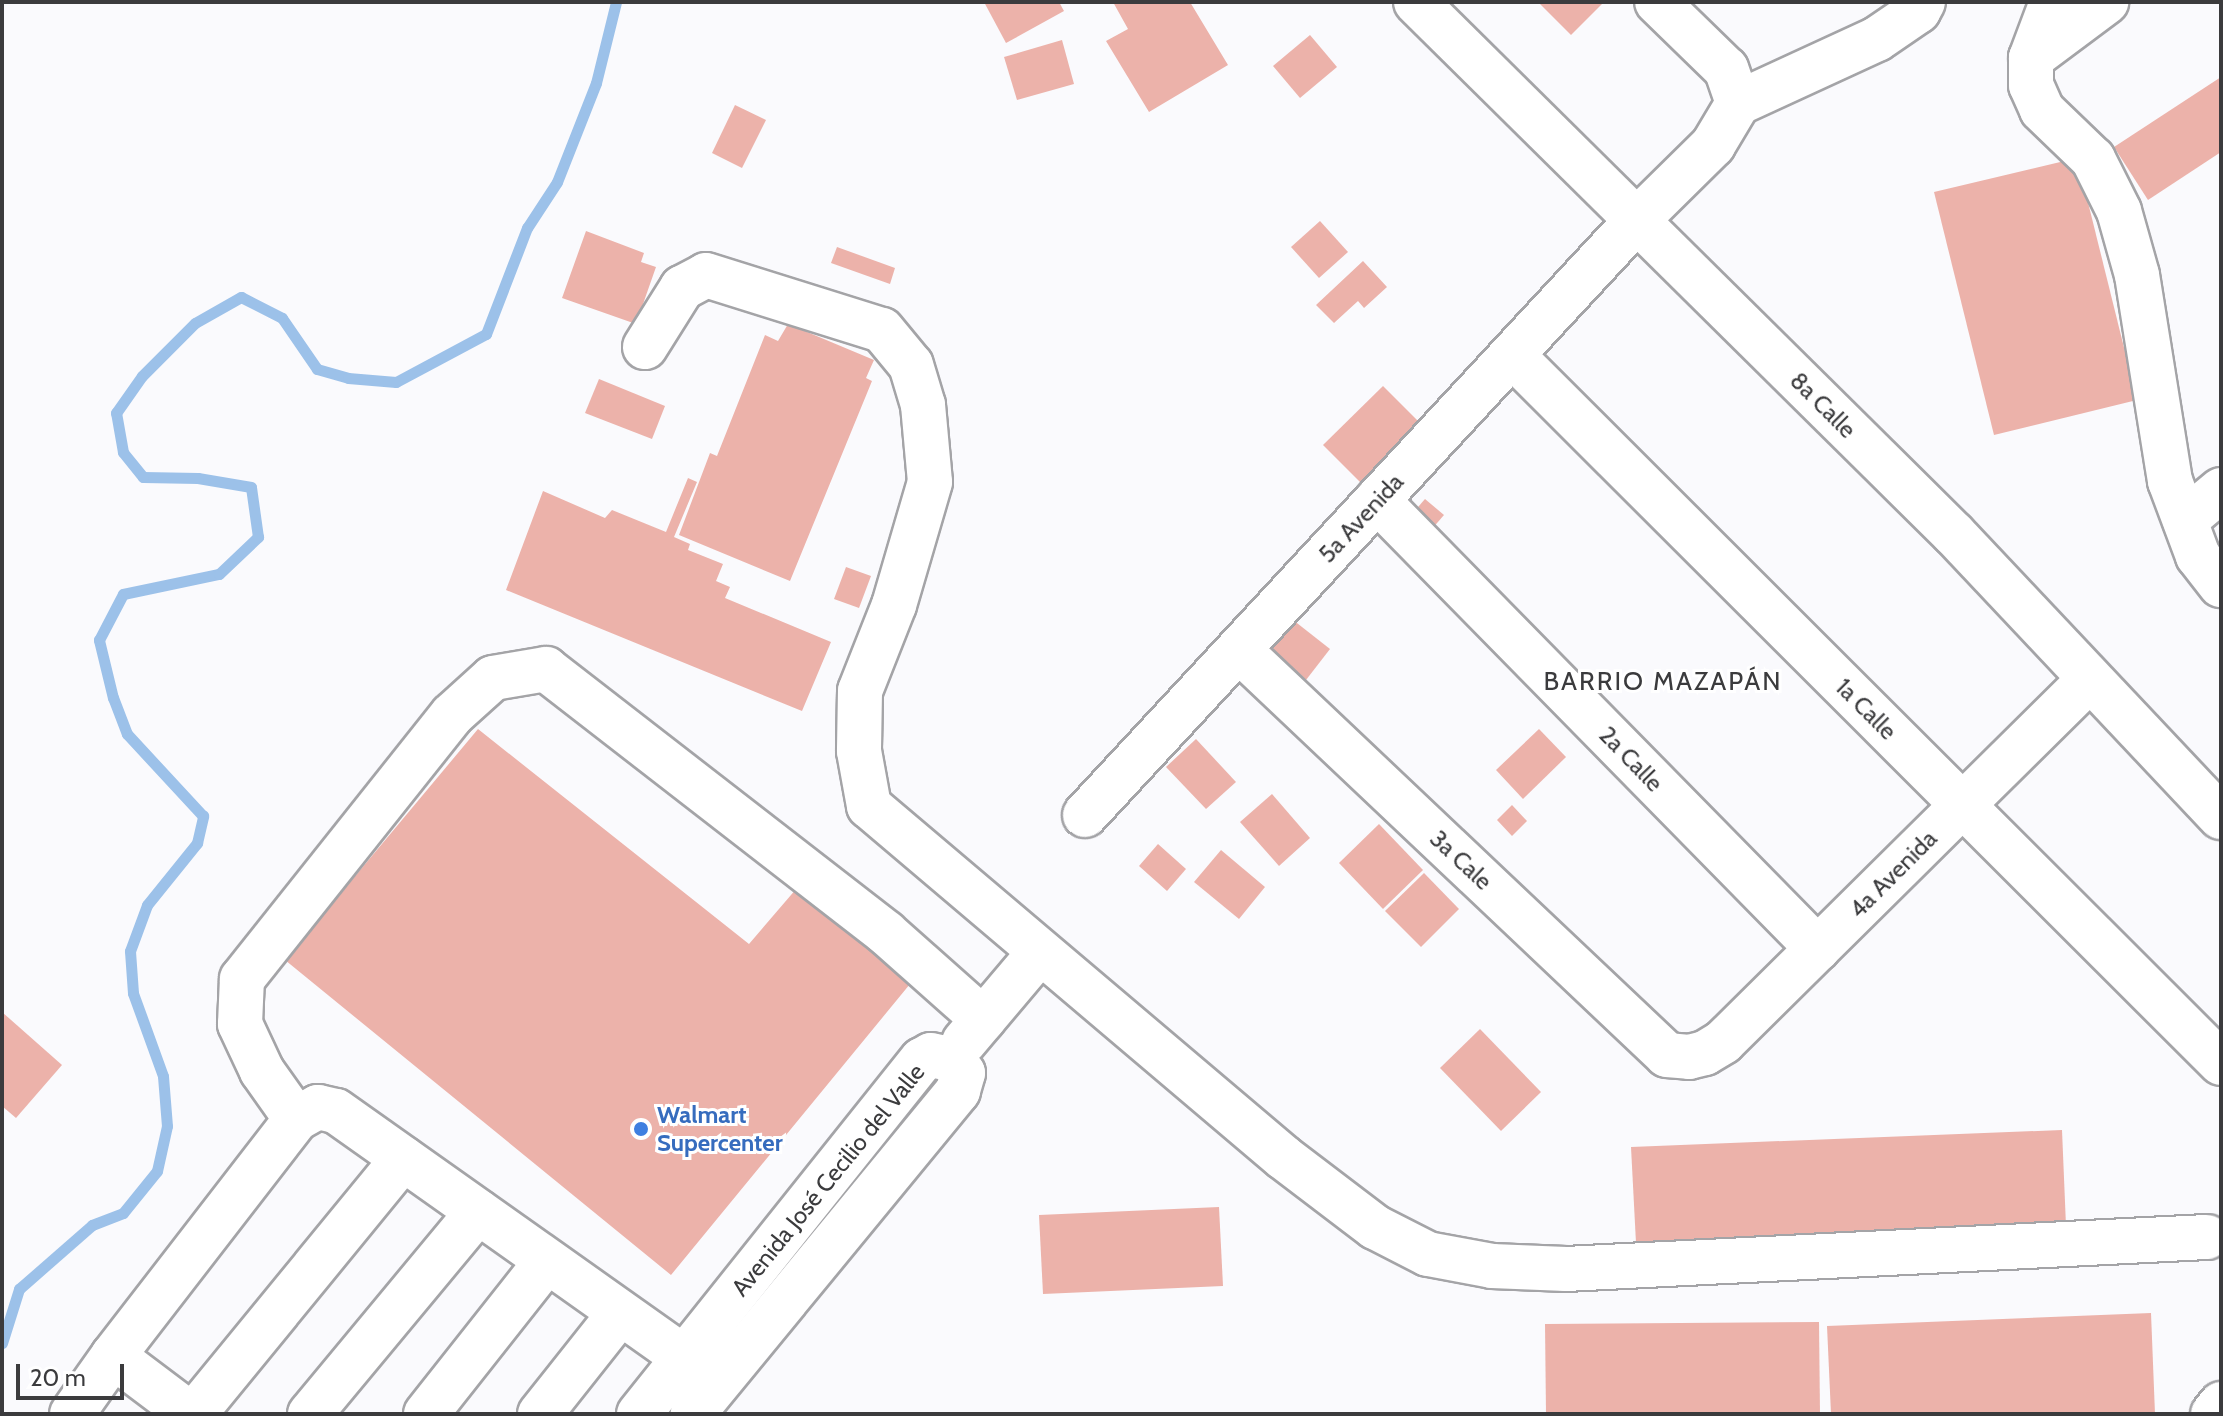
<!DOCTYPE html>
<html>
<head>
<meta charset="utf-8">
<style>
	body { margin:0 }
	#map { position:relative; width:2223px; height:1416px; overflow:hidden; background:#fafafd; font-family:Cabin,sans-serif }
	div>[style] { position:absolute }
	[style*='--x'] { left:calc(var(--x)*1px); top:calc(var(--y)*1px); width:calc(var(--w)*1px); rotate:calc(var(--a)*1deg) }
	.stream>* { height:11px; margin:-5.5px; padding:0 5.5px; transform-origin:5.5px; border-radius:5.5px; background:#9cc1e9 }
	.building>* { inset:0; background:#ecb2aa }
	.roads { filter:drop-shadow(2px 0 #a4a4a7) drop-shadow(-2px 0 #a4a4a7) drop-shadow(0 2px #a4a4a7) drop-shadow(0 -2px #a4a4a7) }
	.minor>* { height:44px; margin:-22px; padding:0 22px; transform-origin:22px; border-radius:22px; background:#fff }
	.dots>* { width:22px; height:22px; translate:-50% -50%; box-sizing:border-box; border:4px solid #fff; border-radius:50% }
	span { translate:-50% -50%; white-space:nowrap; text-align:center; line-height:1.15; -webkit-text-stroke:6px #fff; paint-order:stroke }
	.street-label { font-size:24px; color:#3b3b3d }
	.shop-label { font-size:24px; color:#366cbe; font-weight:700 }
	.left { translate:0 -50%; text-align:left }
	.neighbourhood-label { font-size:26px; color:#3b3b3d; letter-spacing:2px }
	.frame { position:absolute; inset:0; border:4px solid #3b3b3d; pointer-events:none }
	.scale { position:absolute; left:16px; top:1364px; width:108px; height:36px; box-sizing:border-box; border:4px solid #3b3b3d; border-top:0; padding-left:10px; font-size:24px; line-height:28px; white-space:nowrap; color:#3b3b3d; -webkit-text-stroke:6px #fff; paint-order:stroke }
</style>
</head>
<body>
<div id="map">
	<div class="stream">
		<div style="--x:2;--y:1343;--w:57;--a:-72.5"></div>
		<div style="--x:19;--y:1289;--w:97;--a:-41.2"></div>
		<div style="--x:92;--y:1225;--w:33;--a:-21"></div>
		<div style="--x:123;--y:1213;--w:54;--a:-51"></div>
		<div style="--x:157;--y:1171;--w:46;--a:-77.5"></div>
		<div style="--x:167;--y:1126;--w:50;--a:-94.6"></div>
		<div style="--x:163;--y:1076;--w:88;--a:-109.9"></div>
		<div style="--x:133;--y:993;--w:42;--a:-94.1"></div>
		<div style="--x:130;--y:951;--w:49;--a:-69.7"></div>
		<div style="--x:147;--y:905;--w:80;--a:-51.1"></div>
		<div style="--x:197;--y:843;--w:28;--a:-77"></div>
		<div style="--x:203;--y:816;--w:112;--a:-132.8"></div>
		<div style="--x:127;--y:734;--w:39;--a:-111"></div>
		<div style="--x:113;--y:698;--w:60;--a:-103.6"></div>
		<div style="--x:99;--y:640;--w:52;--a:-62.4"></div>
		<div style="--x:123;--y:594;--w:98;--a:-11.8"></div>
		<div style="--x:219;--y:574;--w:54;--a:-43.5"></div>
		<div style="--x:258;--y:537;--w:50;--a:-98"></div>
		<div style="--x:251;--y:487;--w:54;--a:-170.4"></div>
		<div style="--x:198;--y:478;--w:55;--a:-179"></div>
		<div style="--x:143;--y:477;--w:32;--a:-129"></div>
		<div style="--x:123;--y:452;--w:40;--a:-100"></div>
		<div style="--x:116;--y:413;--w:45;--a:-54.9"></div>
		<div style="--x:142;--y:376;--w:75;--a:-45"></div>
		<div style="--x:195;--y:323;--w:53;--a:-29.5"></div>
		<div style="--x:241;--y:297;--w:46;--a:27.1"></div>
		<div style="--x:282;--y:318;--w:62;--a:55.5"></div>
		<div style="--x:317;--y:369;--w:32;--a:16"></div>
		<div style="--x:348;--y:378;--w:48;--a:4.8"></div>
		<div style="--x:396;--y:382;--w:102;--a:-28.1"></div>
		<div style="--x:486;--y:334;--w:114;--a:-68.9"></div>
		<div style="--x:527;--y:228;--w:55;--a:-56.9"></div>
		<div style="--x:557;--y:182;--w:106;--a:-68.5"></div>
		<div style="--x:596;--y:83;--w:83;--a:-76.1"></div>
	</div>
	<div class="building">
		<div style="clip-path:polygon(984px 2px,1059px 2px,1064px 11px,1006px 43px)"></div>
		<div style="clip-path:polygon(1113px 2px,1190px 2px,1228px 65px,1149px 112px,1106px 41px,1128px 29px)"></div>
		<div style="clip-path:polygon(1538px 2px,1604px 2px,1571px 35px)"></div>
		<div style="clip-path:polygon(1310px 35px,1337px 67px,1300px 98px,1273px 66px)"></div>
		<div style="clip-path:polygon(1062px 40px,1074px 84px,1017px 100px,1004px 57px)"></div>
		<div style="clip-path:polygon(2221px 77px,2221px 152px,2148px 200px,2114px 147px)"></div>
		<div style="clip-path:polygon(735px 105px,766px 120px,742px 168px,712px 153px)"></div>
		<div style="clip-path:polygon(2077px 158px,2137px 400px,1994px 435px,1934px 192px)"></div>
		<div style="clip-path:polygon(1320px 221px,1348px 252px,1319px 278px,1291px 247px)"></div>
		<div style="clip-path:polygon(586px 231px,644px 253px,641px 262px,656px 267px,636px 324px,562px 298px)"></div>
		<div style="clip-path:polygon(837px 247px,895px 268px,890px 284px,831px 263px)"></div>
		<div style="clip-path:polygon(1363px 261px,1387px 287px,1364px 308px,1358px 301px,1334px 323px,1316px 305px)"></div>
		<div style="clip-path:polygon(788px 324px,874px 360px,866px 378px,872px 381px,790px 581px,679px 535px,710px 453px,717px 456px,765px 335px,778px 341px)"></div>
		<div style="clip-path:polygon(599px 379px,665px 406px,652px 439px,585px 413px)"></div>
		<div style="clip-path:polygon(1383px 386px,1422px 425px,1362px 484px,1323px 445px)"></div>
		<div style="clip-path:polygon(688px 478px,697px 482px,674px 537px,690px 544px,688px 550px,723px 564px,716px 581px,730px 587px,725px 598px,831px 642px,802px 711px,506px 590px,543px 491px,605px 518px,612px 510px,666px 532px)"></div>
		<div style="clip-path:polygon(1425px 499px,1444px 515px,1431px 530px,1412px 514px)"></div>
		<div style="clip-path:polygon(846px 567px,871px 576px,859px 608px,834px 599px)"></div>
		<div style="clip-path:polygon(1288px 616px,1330px 649px,1306px 680px,1264px 647px)"></div>
		<div style="clip-path:polygon(478px 729px,749px 944px,797px 888px,910px 984px,671px 1275px,285px 960px)"></div>
		<div style="clip-path:polygon(1539px 729px,1566px 757px,1523px 799px,1496px 770px)"></div>
		<div style="clip-path:polygon(1196px 739px,1236px 782px,1206px 809px,1166px 767px)"></div>
		<div style="clip-path:polygon(1272px 794px,1310px 838px,1279px 866px,1240px 822px)"></div>
		<div style="clip-path:polygon(1512px 805px,1527px 821px,1512px 836px,1497px 820px)"></div>
		<div style="clip-path:polygon(1379px 824px,1423px 870px,1383px 909px,1339px 863px)"></div>
		<div style="clip-path:polygon(1158px 844px,1186px 869px,1167px 891px,1139px 866px)"></div>
		<div style="clip-path:polygon(1221px 850px,1265px 887px,1239px 919px,1194px 882px)"></div>
		<div style="clip-path:polygon(1424px 873px,1459px 909px,1421px 947px,1385px 911px)"></div>
		<div style="clip-path:polygon(2px 1012px,62px 1065px,16px 1118px,2px 1106px)"></div>
		<div style="clip-path:polygon(1480px 1029px,1541px 1092px,1501px 1131px,1440px 1068px)"></div>
		<div style="clip-path:polygon(2062px 1130px,2066px 1226px,1636px 1243px,1631px 1147px)"></div>
		<div style="clip-path:polygon(1219px 1207px,1223px 1286px,1043px 1294px,1039px 1215px)"></div>
		<div style="clip-path:polygon(2151px 1313px,2155px 1414px,1831px 1414px,1827px 1326px)"></div>
		<div style="clip-path:polygon(1819px 1322px,1820px 1414px,1546px 1414px,1545px 1324px)"></div>
	</div>
	<div class="roads">
		<div class="minor">
			<div style="--x:1416;--y:2;--w:757;--a:44.68"></div>
			<div style="--x:1954;--y:534;--w:389;--a:46.7"></div>
			<div style="--x:2052;--y:2;--w:60;--a:110.6"></div>
			<div style="--x:2031;--y:58;--w:27;--a:90"></div>
			<div style="--x:2031;--y:85;--w:27;--a:66"></div>
			<div style="--x:2042;--y:110;--w:71;--a:43.9"></div>
			<div style="--x:2093;--y:159;--w:58;--a:63.4"></div>
			<div style="--x:2119;--y:211;--w:66;--a:74.3"></div>
			<div style="--x:2137;--y:275;--w:209;--a:80.9"></div>
			<div style="--x:2170;--y:481;--w:80;--a:69.5"></div>
			<div style="--x:2198;--y:556;--w:37;--a:52"></div>
			<div style="--x:2031;--y:58;--w:94;--a:-36.7"></div>
			<div style="--x:1738;--y:103;--w:153;--a:-24.7"></div>
			<div style="--x:1877;--y:39;--w:50;--a:-34.3"></div>
			<div style="--x:1918;--y:11;--w:10;--a:-61"></div>
			<div style="--x:645;--y:347;--w:70;--a:-57.9"></div>
			<div style="--x:682;--y:288;--w:27;--a:-28"></div>
			<div style="--x:706;--y:275;--w:184;--a:17.4"></div>
			<div style="--x:882;--y:330;--w:45;--a:50.4"></div>
			<div style="--x:911;--y:365;--w:42;--a:73.3"></div>
			<div style="--x:923;--y:405;--w:77;--a:84.8"></div>
			<div style="--x:930;--y:482;--w:128;--a:106.3"></div>
			<div style="--x:894;--y:605;--w:92;--a:111.6"></div>
			<div style="--x:860;--y:691;--w:60;--a:91"></div>
			<div style="--x:859;--y:751;--w:56;--a:79.7"></div>
			<div style="--x:869;--y:806;--w:543;--a:40.29"></div>
			<div style="--x:1283;--y:1157;--w:116;--a:37.3"></div>
			<div style="--x:1375;--y:1227;--w:59;--a:27"></div>
			<div style="--x:1428;--y:1254;--w:65;--a:10.6"></div>
			<div style="--x:1492;--y:1266;--w:74;--a:2.3"></div>
			<div style="--x:1566;--y:1269;--w:642;--a:-2.86"></div>
			<div style="--x:1512;--y:355;--w:1002;--a:44.96"></div>
			<div style="--x:1377;--y:500;--w:629;--a:45.52"></div>
			<div style="--x:2185;--y:520;--w:47;--a:-39.8"></div>
			<div style="--x:1239;--y:650;--w:589;--a:43.42"></div>
			<div style="--x:1667;--y:1055;--w:22;--a:5"></div>
			<div style="--x:1689;--y:1057;--w:16;--a:-14"></div>
			<div style="--x:1705;--y:1053;--w:21;--a:-31"></div>
			<div style="--x:1723;--y:1042;--w:516;--a:-44.69"></div>
			<div style="--x:1085;--y:815;--w:812;--a:-47.15"></div>
			<div style="--x:1637;--y:220;--w:107;--a:-44.6"></div>
			<div style="--x:1713;--y:145;--w:49;--a:-59.2"></div>
			<div style="--x:1738;--y:103;--w:36;--a:-109"></div>
			<div style="--x:1726;--y:69;--w:96;--a:-135.8"></div>
			<div style="--x:964;--y:1042;--w:118;--a:-49.8"></div>
			<div style="--x:296;--y:1119;--w:59;--a:-125.3"></div>
			<div style="--x:262;--y:1071;--w:52;--a:-115.1"></div>
			<div style="--x:240;--y:1024;--w:45;--a:-87.5"></div>
			<div style="--x:242;--y:979;--w:337;--a:-51.5"></div>
			<div style="--x:452;--y:715;--w:55;--a:-42.1"></div>
			<div style="--x:493;--y:678;--w:54;--a:-9.6"></div>
			<div style="--x:546;--y:669;--w:430;--a:37.8"></div>
			<div style="--x:886;--y:933;--w:130;--a:41.6"></div>
			<div style="--x:113;--y:1356;--w:96;--a:37"></div>
			<div style="--x:72;--y:1414;--w:71;--a:-54.7"></div>
			<div style="--x:113;--y:1356;--w:299;--a:-52.3"></div>
			<div style="--x:296;--y:1119;--w:25;--a:-29"></div>
			<div style="--x:318;--y:1107;--w:18;--a:13"></div>
			<div style="--x:336;--y:1111;--w:455;--a:35.3"></div>
			<div style="--x:194;--y:1414;--w:330;--a:-50.7"></div>
			<div style="--x:310;--y:1414;--w:263;--a:-50.3"></div>
			<div style="--x:426;--y:1414;--w:195;--a:-51.7"></div>
			<div style="--x:540;--y:1414;--w:129;--a:-51.6"></div>
			<div style="--x:639;--y:1414;--w:453;--a:-51.4"></div>
			<div style="--x:922;--y:1060;--w:10;--a:-29"></div>
			<div style="--x:931;--y:1055;--w:19;--a:12"></div>
			<div style="--x:950;--y:1059;--w:19;--a:47"></div>
			<div style="--x:963;--y:1073;--w:19;--a:106"></div>
			<div style="--x:958;--y:1091;--w:418;--a:129.4"></div>
			<div style="--x:2213;--y:1414;--w:13;--a:-51"></div>
		</div>
	</div>
	<div class="dots">
		<div style="left:641px;top:1129px;background:#3f7fe0"></div>
	</div>
	<div class="street-label">
		<span style="left:1823px;top:405px;rotate:45deg">8a Calle</span>
		<span style="left:1361px;top:518px;rotate:-47deg">5a Avenida</span>
		<span style="left:1866px;top:709px;rotate:45deg">1a Calle</span>
		<span style="left:1631px;top:759px;rotate:46deg">2a Calle</span>
		<span style="left:1461px;top:860px;rotate:43deg">3a Cale</span>
		<span style="left:1893px;top:874px;rotate:-45deg">4a Avenida</span>
		<span style="left:828px;top:1180px;rotate:-51deg">Avenida José Cecilio del Valle</span>
	</div>
	<div class="shop-label">
		<span class="left" style="left:657px;top:1129px">Walmart<br>Supercenter</span>
	</div>
	<div class="neighbourhood-label">
		<span style="left:1663px;top:682px">BARRIO MAZAPÁN</span>
	</div>
	<div class="frame"></div>
	<div class="scale">20 m</div>
</div>
</body>
</html>
